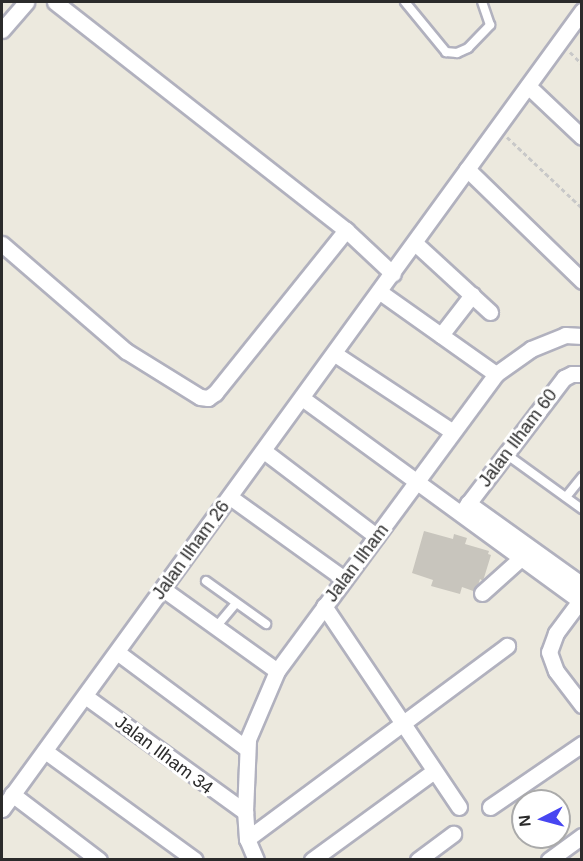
<!DOCTYPE html>
<html>
<head>
<meta charset="utf-8">
<style>
	body { margin:0 }
	#map { position:relative; width:583px; height:861px; overflow:hidden; background:#ece9de; font-family:Arial,sans-serif }
	div>[style] { position:absolute }
	[style*='--x'] { left:calc(var(--x)*1px); top:calc(var(--y)*1px); width:calc(var(--w)*1px); rotate:calc(var(--a)*1deg) }
	.building>* { inset:0; background:#c8c5bd }
	.path>* { height:3px; margin-top:-1.5px; transform-origin:0; background:repeating-linear-gradient(90deg,#c8c8c8 0 4.5px,transparent 0 7.5px) }
	.roads { filter:drop-shadow(2px 0 #b1b1be) drop-shadow(-2px 0 #b1b1be) drop-shadow(0 2px #b1b1be) drop-shadow(0 -2px #b1b1be) }
	.service>* { height:8px; margin:-4px; padding:0 4px; transform-origin:4px; border-radius:4px; background:#fff }
	.minor>* { height:15px; margin:-7.5px; padding:0 7.5px; transform-origin:7.5px; border-radius:7.5px; background:#fff }
	span { translate:-50% -50%; white-space:nowrap; text-align:center; line-height:1.15; -webkit-text-stroke:6px #fff; paint-order:stroke }
	.street-label { font-size:18px; color:#2b2b2b }
	.frame { position:absolute; inset:0; border:3px solid #2b2b2b; pointer-events:none }
	.north { position:absolute; left:511px; top:789px; width:60px; height:60px; box-sizing:border-box; background:#fff; border:2px solid #aaa; border-radius:50%; rotate:264deg; font-size:16px; font-weight:700; line-height:24px; text-align:center; color:#2b2b2b }
	.north::after { content:''; display:block; margin:auto; width:21px; height:27px; background:#4746f1; clip-path:polygon(50% 0,100% 100%,50% 72%,0 100%) }
</style>
</head>
<body>
<div id="map">
	<div class="building">
		<div style="clip-path:polygon(424px 531px,453px 539px,454px 534px,467px 538px,465px 544px,489px 551px,488px 554px,491px 555px,483px 581px,480px 579px,476px 592px,462px 587px,460px 594px,431px 586px,433px 580px,412px 573px)"></div>
	</div>
	<div class="path">
		<div style="--x:570;--y:52;--w:17;--a:45"></div>
		<div style="--x:507;--y:137;--w:103;--a:43.4"></div>
	</div>
	<div class="roads">
		<div class="service">
			<div style="--x:405;--y:2;--w:65;--a:50.6"></div>
			<div style="--x:446;--y:52;--w:11;--a:5"></div>
			<div style="--x:457;--y:53;--w:12;--a:-24"></div>
			<div style="--x:468;--y:48;--w:32;--a:-46"></div>
			<div style="--x:490;--y:25;--w:24;--a:-109"></div>
			<div style="--x:506;--y:454;--w:94;--a:35.9"></div>
			<div style="--x:566;--y:497;--w:26;--a:-51"></div>
			<div style="--x:206;--y:581;--w:74;--a:35.6"></div>
			<div style="--x:216;--y:627;--w:30;--a:-50"></div>
		</div>
		<div class="minor">
			<div style="--x:55;--y:2;--w:370;--a:38.1"></div>
			<div style="--x:346;--y:230;--w:64;--a:43.1"></div>
			<div style="--x:2;--y:30;--w:37;--a:-49"></div>
			<div style="--x:528;--y:86;--w:74;--a:43.4"></div>
			<div style="--x:467;--y:169;--w:161;--a:44.2"></div>
			<div style="--x:415;--y:243;--w:102;--a:42.6"></div>
			<div style="--x:2;--y:244;--w:164;--a:40.8"></div>
			<div style="--x:126;--y:351;--w:87;--a:31.9"></div>
			<div style="--x:200;--y:397;--w:8;--a:7"></div>
			<div style="--x:208;--y:398;--w:9;--a:-36"></div>
			<div style="--x:215;--y:393;--w:209;--a:-51.2"></div>
			<div style="--x:380;--y:292;--w:142;--a:35.3"></div>
			<div style="--x:441;--y:335;--w:51;--a:-52.2"></div>
			<div style="--x:335;--y:354;--w:141;--a:33.5"></div>
			<div style="--x:302;--y:398;--w:343;--a:36.1"></div>
			<div style="--x:264;--y:451;--w:141;--a:37.2"></div>
			<div style="--x:230;--y:497;--w:140;--a:35.7"></div>
			<div style="--x:468;--y:503;--w:140;--a:35.7"></div>
			<div style="--x:461;--y:513;--w:170;--a:-52.7"></div>
			<div style="--x:564;--y:378;--w:9;--a:-27"></div>
			<div style="--x:572;--y:374;--w:10;--a:0"></div>
			<div style="--x:163;--y:589;--w:140;--a:35.7"></div>
			<div style="--x:482;--y:593;--w:52;--a:-41.9"></div>
			<div style="--x:582;--y:598;--w:44;--a:126.6"></div>
			<div style="--x:556;--y:633;--w:20;--a:110"></div>
			<div style="--x:549;--y:652;--w:20;--a:70"></div>
			<div style="--x:556;--y:671;--w:43;--a:52.6"></div>
			<div style="--x:324;--y:606;--w:242;--a:56.1"></div>
			<div style="--x:117;--y:652;--w:162;--a:36.7"></div>
			<div style="--x:85;--y:696;--w:198;--a:35.9"></div>
			<div style="--x:45;--y:751;--w:185;--a:36"></div>
			<div style="--x:12;--y:794;--w:109;--a:37.2"></div>
			<div style="--x:490;--y:807;--w:112;--a:-34.4"></div>
			<div style="--x:2;--y:809;--w:987;--a:-53.99"></div>
			<div style="--x:247;--y:839;--w:324;--a:-36.6"></div>
			<div style="--x:256;--y:860;--w:23;--a:-113"></div>
			<div style="--x:247;--y:839;--w:27;--a:-94"></div>
			<div style="--x:245;--y:812;--w:73;--a:-87.6"></div>
			<div style="--x:248;--y:739;--w:74;--a:-66.9"></div>
			<div style="--x:277;--y:671;--w:369;--a:-53.6"></div>
			<div style="--x:496;--y:374;--w:43;--a:-35.5"></div>
			<div style="--x:531;--y:349;--w:37;--a:-22"></div>
			<div style="--x:565;--y:335;--w:17;--a:3"></div>
			<div style="--x:312;--y:860;--w:151;--a:-36.1"></div>
			<div style="--x:418;--y:860;--w:44;--a:-36.6"></div>
			<div style="--x:549;--y:860;--w:41;--a:-36"></div>
		</div>
	</div>
	<div class="street-label">
		<span style="left:518px;top:438px;rotate:-53deg">Jalan Ilham 60</span>
		<span style="left:191px;top:550px;rotate:-54deg">Jalan Ilham 26</span>
		<span style="left:357px;top:563px;rotate:-53deg">Jalan Ilham</span>
		<span style="left:164px;top:755px;rotate:37deg">Jalan Ilham 34</span>
	</div>
	<div class="frame"></div>
	<div class="north">N</div>
</div>
</body>
</html>
